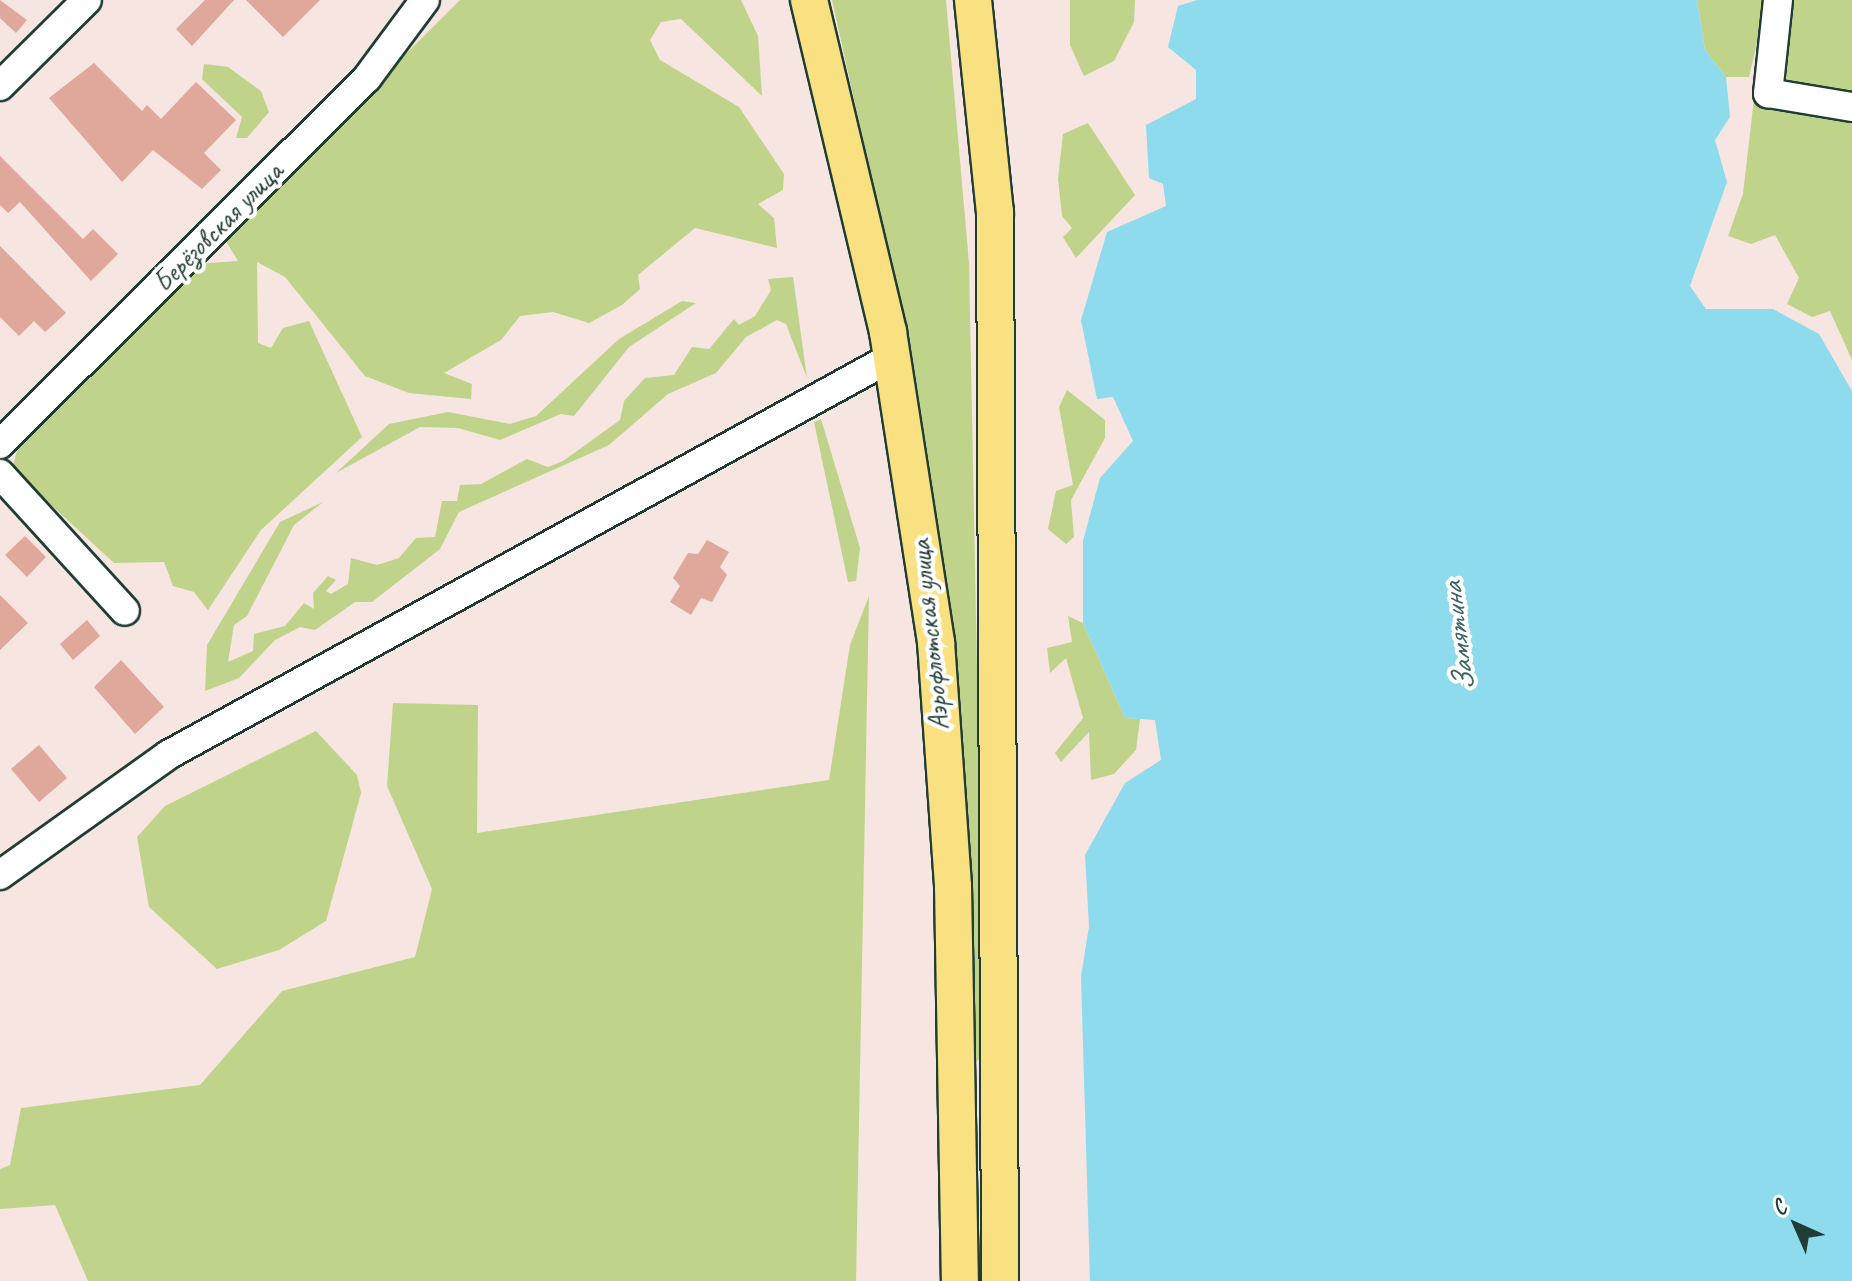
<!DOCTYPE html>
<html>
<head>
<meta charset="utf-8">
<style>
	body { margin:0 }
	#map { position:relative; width:1852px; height:1281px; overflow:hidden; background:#f6e5e1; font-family:Caveat,sans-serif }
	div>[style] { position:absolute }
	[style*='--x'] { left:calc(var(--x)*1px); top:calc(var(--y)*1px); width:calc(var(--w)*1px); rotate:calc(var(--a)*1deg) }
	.green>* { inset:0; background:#bfd48a }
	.water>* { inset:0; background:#8edbed }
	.building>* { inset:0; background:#e0a79b }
	.roads { filter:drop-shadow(2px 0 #1f3d34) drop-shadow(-2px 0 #1f3d34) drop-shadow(0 2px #1f3d34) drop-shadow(0 -2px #1f3d34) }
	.minor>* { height:28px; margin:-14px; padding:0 14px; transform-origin:14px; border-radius:14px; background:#fff }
	.major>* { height:36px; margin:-18px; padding:0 18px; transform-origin:18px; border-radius:18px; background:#f9e181 }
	span { translate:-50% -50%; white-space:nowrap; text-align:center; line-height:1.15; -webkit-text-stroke:8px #fff; paint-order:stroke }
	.street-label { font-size:28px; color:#1f3d34 }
	.water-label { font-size:30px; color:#3b6462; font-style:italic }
	.north { position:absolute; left:1756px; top:1185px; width:80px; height:80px; -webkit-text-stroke:6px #fff; paint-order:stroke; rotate:315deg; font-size:22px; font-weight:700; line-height:32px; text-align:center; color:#1f3d34 }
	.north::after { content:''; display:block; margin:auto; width:28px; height:36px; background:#1f3d34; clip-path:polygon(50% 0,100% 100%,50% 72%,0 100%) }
</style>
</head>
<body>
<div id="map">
	<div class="green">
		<div style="clip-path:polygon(460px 0,741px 0,758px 36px,762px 96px,681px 19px,661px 22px,650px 40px,660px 60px,739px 107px,784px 174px,783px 190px,758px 204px,774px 218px,777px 248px,695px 228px,638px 275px,640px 289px,622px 305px,589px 323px,553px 312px,520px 316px,501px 340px,444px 373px,472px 384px,471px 399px,409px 393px,365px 376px,285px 277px,257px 262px,258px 343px,271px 348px,283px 328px,309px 321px,362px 437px,261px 530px,208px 610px,194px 592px,173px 586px,164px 562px,114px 563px,12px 469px,21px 436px,195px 264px,238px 261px,223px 236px)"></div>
		<div style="clip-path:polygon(832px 0,946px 0,969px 263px,979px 769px,980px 1058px,973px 1065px,945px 596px,915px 374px)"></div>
		<div style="clip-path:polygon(1070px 0,1135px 0,1134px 22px,1114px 61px,1084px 76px,1070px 45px)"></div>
		<div style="clip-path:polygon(1697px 0,1852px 0,1852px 360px,1830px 311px,1812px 317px,1787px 304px,1799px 278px,1775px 235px,1751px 244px,1728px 236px,1743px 194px,1764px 13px,1749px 77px,1726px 77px,1705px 50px)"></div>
		<div style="clip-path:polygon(204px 64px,228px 67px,261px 91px,269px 112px,247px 138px,236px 138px,242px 117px,202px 79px)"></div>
		<div style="clip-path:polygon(1088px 123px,1135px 195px,1076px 258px,1063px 237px,1072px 228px,1062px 216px,1058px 179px,1063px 134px)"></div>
		<div style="clip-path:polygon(793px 277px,807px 378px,786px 324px,777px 320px,746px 337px,716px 373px,668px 394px,609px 445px,459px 512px,440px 549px,372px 602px,355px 602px,315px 630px,300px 627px,275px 640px,239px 678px,205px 691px,207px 645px,280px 522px,323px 502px,294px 525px,247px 616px,234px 625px,228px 662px,253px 651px,254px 634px,285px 626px,304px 603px,314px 609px,313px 593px,328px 576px,336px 580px,326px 591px,331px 594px,348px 584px,351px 558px,377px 565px,399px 558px,416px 538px,435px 537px,442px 501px,457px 501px,460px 485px,481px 484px,527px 459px,548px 467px,563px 461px,620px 420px,624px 401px,645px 378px,674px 375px,692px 347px,709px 349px,734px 319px,739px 325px,755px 316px,771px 290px,768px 279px)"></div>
		<div style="clip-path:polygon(682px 301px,696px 303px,629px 347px,574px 416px,561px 414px,500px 440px,458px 428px,420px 427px,336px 473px,389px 424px,448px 412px,510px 424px,536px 416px,619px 339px)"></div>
		<div style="clip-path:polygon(1067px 390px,1105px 420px,1105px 438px,1071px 500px,1074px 537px,1066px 544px,1048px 529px,1056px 491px,1073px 485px,1059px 407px)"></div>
		<div style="clip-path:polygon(821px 419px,860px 548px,856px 581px,848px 582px,814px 422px)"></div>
		<div style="clip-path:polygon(869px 596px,856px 1281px,88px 1281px,55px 1205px,0 1209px,0 1169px,10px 1165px,21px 1108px,200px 1085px,282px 991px,415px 957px,432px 889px,387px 786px,393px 703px,478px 705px,477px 833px,829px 780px,850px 645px)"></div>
		<div style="clip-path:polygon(1068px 616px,1083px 623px,1125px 718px,1140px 719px,1136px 750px,1114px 774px,1091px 780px,1089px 732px,1061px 762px,1055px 753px,1083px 718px,1066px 658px,1050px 673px,1047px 648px,1072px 642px)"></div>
		<div style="clip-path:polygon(316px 731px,357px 775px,361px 793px,326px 921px,279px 950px,217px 969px,149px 907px,137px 837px,165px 806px)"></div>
	</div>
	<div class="water">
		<div style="clip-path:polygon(1197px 0,1697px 0,1705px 50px,1726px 77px,1730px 117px,1715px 140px,1727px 182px,1690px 286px,1706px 309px,1773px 309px,1819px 334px,1852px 391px,1852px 1281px,1090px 1281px,1081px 977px,1089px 926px,1085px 855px,1125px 783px,1161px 760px,1155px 720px,1125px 718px,1083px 623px,1083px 541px,1100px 478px,1133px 441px,1113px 397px,1097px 399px,1081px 320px,1107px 232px,1166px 206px,1163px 184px,1149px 178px,1146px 125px,1196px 99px,1196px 70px,1168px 47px,1178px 6px)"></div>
	</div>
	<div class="building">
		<div style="clip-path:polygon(0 0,27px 20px,16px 33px,0 18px)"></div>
		<div style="clip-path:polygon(205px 0,234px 0,192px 46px,176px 29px)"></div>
		<div style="clip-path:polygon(246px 0,320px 0,283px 37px)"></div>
		<div style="clip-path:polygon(94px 63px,142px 111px,147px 105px,161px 119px,196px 82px,236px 120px,204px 153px,221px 170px,202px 189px,153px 150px,122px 182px,49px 98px)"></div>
		<div style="clip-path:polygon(0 156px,83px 239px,93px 229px,118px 254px,91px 281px,20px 202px,8px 213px,0 205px)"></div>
		<div style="clip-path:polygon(0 246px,66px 313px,45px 332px,34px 321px,19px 336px,0 317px)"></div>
		<div style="clip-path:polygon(25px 536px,46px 557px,27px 577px,5px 555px)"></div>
		<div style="clip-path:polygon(707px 540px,729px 552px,720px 567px,727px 575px,712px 602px,701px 598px,691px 615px,670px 602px,680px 586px,673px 578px,688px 553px,698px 554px)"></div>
		<div style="clip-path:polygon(0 595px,28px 623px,0 650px)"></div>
		<div style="clip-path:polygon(87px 620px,100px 636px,73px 660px,60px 644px)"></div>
		<div style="clip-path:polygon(121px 660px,164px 707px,135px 734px,94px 687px)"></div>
		<div style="clip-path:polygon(39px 745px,67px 778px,39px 802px,11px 769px)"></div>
	</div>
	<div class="roads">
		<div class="minor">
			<div style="--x:1778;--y:0;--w:94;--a:96.1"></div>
			<div style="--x:1768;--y:93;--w:85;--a:9.5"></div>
			<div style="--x:0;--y:86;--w:122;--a:-44.7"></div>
			<div style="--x:0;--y:444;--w:518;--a:-44.92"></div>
			<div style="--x:367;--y:78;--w:97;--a:-53.4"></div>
			<div style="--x:0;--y:474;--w:185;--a:47.6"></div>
			<div style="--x:0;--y:875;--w:206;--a:-35.5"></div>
			<div style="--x:168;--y:755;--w:826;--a:-28.8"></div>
		</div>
		<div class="major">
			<div style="--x:809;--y:0;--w:341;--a:76.6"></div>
			<div style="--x:888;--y:332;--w:314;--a:81.2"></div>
			<div style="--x:936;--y:642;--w:245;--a:86"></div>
			<div style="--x:953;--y:886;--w:395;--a:89"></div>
			<div style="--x:973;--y:0;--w:213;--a:84.1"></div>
			<div style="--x:995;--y:212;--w:1069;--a:89.73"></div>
		</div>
	</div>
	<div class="street-label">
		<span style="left:218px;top:227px;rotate:-45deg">Берёзовская улица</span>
		<span style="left:930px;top:635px;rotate:-96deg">Аэрофлотская улица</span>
	</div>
	<div class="water-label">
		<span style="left:1458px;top:637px;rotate:-97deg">Замятина</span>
	</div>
	<div class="north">С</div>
</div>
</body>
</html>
